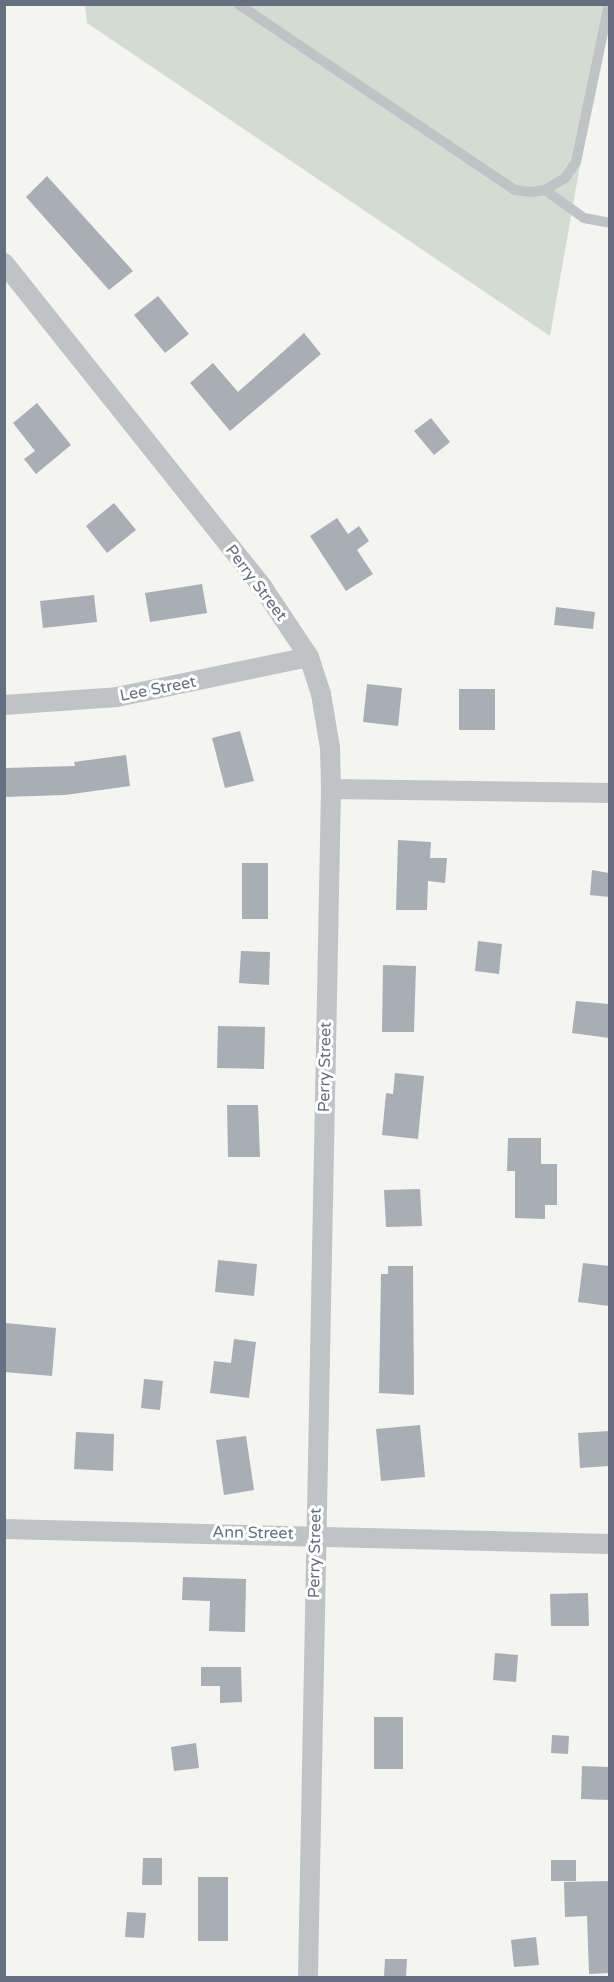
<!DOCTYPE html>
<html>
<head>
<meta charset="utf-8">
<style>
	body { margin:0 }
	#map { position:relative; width:614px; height:1982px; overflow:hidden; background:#f4f4f1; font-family:"Varela Round",sans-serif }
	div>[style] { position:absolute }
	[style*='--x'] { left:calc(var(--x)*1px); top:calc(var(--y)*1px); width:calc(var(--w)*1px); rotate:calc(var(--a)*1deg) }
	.green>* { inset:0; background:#d4dbd3 }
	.building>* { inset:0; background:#a9aeb4 }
	.lane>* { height:10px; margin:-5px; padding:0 5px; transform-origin:5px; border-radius:5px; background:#c0c3c6 }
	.street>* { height:20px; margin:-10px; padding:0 10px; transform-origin:10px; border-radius:10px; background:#c0c3c6 }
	span { translate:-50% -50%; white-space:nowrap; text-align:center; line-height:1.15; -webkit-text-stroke:6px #fff; paint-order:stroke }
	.street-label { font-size:16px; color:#666f7f }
	.frame { position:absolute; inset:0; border:6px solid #666f7f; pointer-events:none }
</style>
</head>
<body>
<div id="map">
	<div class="green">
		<div style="clip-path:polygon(85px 5px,608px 5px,550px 336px,87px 23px)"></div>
	</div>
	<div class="building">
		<div style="clip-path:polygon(47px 176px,133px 271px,109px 290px,26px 197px)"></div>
		<div style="clip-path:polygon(158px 296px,189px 334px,165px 353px,134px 315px)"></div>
		<div style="clip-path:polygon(304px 333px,321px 354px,230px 431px,190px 383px,213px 363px,238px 392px)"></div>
		<div style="clip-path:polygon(37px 403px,71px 445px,36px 474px,24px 459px,35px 451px,13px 423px)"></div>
		<div style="clip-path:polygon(431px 418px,450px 442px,434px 455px,414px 431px)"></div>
		<div style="clip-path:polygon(114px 503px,136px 530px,107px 553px,86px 526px)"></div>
		<div style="clip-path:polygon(337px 518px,348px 534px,359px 526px,369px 541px,357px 550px,373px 574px,346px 591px,310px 536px)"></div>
		<div style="clip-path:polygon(202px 584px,207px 613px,150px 622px,145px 593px)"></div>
		<div style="clip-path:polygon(94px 595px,97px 622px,43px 628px,40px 601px)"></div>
		<div style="clip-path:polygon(556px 607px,595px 612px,593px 629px,554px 625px)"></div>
		<div style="clip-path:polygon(367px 684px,402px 688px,398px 726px,363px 722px)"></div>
		<div style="clip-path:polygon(459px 689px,495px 689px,495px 730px,459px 730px)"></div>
		<div style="clip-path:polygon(240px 731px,254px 781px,225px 788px,212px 738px)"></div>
		<div style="clip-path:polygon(126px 755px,130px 786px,65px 795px,4px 797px,4px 768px,75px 766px,74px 762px)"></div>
		<div style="clip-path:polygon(398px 840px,431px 842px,430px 858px,447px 858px,445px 883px,428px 881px,427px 910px,396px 910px)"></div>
		<div style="clip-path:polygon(242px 863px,268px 863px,268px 919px,242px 919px)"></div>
		<div style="clip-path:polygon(592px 870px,609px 873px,609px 897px,590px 895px)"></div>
		<div style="clip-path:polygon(478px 941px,502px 944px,499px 974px,475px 971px)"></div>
		<div style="clip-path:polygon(241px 951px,270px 952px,269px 985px,239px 983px)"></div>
		<div style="clip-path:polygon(383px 965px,416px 966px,414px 1032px,382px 1032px)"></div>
		<div style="clip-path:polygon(576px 1001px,609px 1004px,609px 1038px,572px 1033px)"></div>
		<div style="clip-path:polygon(218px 1026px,265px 1027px,264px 1069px,217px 1068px)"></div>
		<div style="clip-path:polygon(395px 1073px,424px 1076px,418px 1139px,382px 1135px,386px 1093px,393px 1094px)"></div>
		<div style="clip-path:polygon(227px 1105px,258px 1105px,260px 1157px,228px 1157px)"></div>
		<div style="clip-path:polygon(508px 1138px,541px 1138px,541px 1164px,557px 1164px,557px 1205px,545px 1205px,545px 1219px,515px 1218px,515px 1171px,507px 1171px)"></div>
		<div style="clip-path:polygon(420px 1189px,422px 1226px,386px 1227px,384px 1190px)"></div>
		<div style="clip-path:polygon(218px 1260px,257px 1264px,254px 1296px,215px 1292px)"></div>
		<div style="clip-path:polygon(583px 1263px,609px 1266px,609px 1306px,578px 1302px)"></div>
		<div style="clip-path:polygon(388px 1266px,413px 1266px,414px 1395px,379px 1393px,381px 1274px,388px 1274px)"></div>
		<div style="clip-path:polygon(6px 1323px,56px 1328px,52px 1376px,4px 1372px)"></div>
		<div style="clip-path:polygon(234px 1339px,256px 1342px,249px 1398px,210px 1393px,214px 1361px,231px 1363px)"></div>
		<div style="clip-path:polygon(144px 1379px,163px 1381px,160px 1410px,141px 1408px)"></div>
		<div style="clip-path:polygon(420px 1425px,425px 1477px,381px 1481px,376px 1429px)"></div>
		<div style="clip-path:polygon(609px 1431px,609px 1466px,580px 1468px,578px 1433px)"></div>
		<div style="clip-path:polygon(76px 1432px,114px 1434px,113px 1471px,74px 1469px)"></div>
		<div style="clip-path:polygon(246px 1436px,254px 1490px,224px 1495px,216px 1440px)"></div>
		<div style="clip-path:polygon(183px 1577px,246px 1579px,245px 1632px,209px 1631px,210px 1601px,182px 1600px)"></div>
		<div style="clip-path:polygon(588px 1593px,589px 1626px,551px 1626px,550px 1594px)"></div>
		<div style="clip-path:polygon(495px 1653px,518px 1655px,516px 1682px,493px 1680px)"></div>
		<div style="clip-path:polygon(201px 1667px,241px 1667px,242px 1702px,220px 1703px,220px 1686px,201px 1686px)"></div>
		<div style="clip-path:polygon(374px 1717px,403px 1717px,403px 1769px,374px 1769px)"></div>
		<div style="clip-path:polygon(552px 1735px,569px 1736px,568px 1754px,551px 1753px)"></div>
		<div style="clip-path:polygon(196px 1743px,199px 1768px,174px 1771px,171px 1747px)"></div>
		<div style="clip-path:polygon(582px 1766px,609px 1767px,609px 1800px,581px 1799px)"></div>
		<div style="clip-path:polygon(143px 1858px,162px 1858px,162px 1885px,142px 1885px)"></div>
		<div style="clip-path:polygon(551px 1860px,576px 1860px,576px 1881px,551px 1881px)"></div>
		<div style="clip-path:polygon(198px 1877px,228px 1877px,228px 1941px,198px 1941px)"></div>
		<div style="clip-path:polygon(609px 1881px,609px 1973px,589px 1974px,587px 1916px,565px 1917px,564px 1882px)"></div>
		<div style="clip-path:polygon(127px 1912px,146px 1913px,144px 1938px,125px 1937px)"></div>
		<div style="clip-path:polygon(536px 1937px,539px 1965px,514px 1967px,511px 1940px)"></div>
		<div style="clip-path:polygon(385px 1959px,407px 1959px,406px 1977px,384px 1977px)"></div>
	</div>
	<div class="lane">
		<div style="--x:238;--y:4;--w:334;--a:33.9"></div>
		<div style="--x:515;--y:190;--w:16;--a:7"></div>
		<div style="--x:531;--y:192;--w:14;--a:-8"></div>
		<div style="--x:545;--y:190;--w:23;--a:-31"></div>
		<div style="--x:565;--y:178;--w:19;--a:-55"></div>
		<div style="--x:576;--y:162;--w:161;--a:-78.2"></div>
		<div style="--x:545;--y:190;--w:48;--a:35.7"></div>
		<div style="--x:584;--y:218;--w:26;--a:11"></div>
	</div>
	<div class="street">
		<div style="--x:4;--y:263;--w:416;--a:51.4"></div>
		<div style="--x:263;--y:588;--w:83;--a:56.3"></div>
		<div style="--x:309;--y:657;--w:39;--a:72"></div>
		<div style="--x:321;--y:694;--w:55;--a:80.5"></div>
		<div style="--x:330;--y:748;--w:41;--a:88.6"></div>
		<div style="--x:331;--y:789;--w:1189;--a:91.11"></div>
		<div style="--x:4;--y:705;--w:113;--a:-4"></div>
		<div style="--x:117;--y:697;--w:196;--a:-11.8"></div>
		<div style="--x:331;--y:789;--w:279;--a:0.8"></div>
		<div style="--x:4;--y:1529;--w:606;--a:1.42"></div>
	</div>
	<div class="street-label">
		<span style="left:256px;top:583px;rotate:53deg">Perry Street</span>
		<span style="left:158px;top:689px;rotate:-11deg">Lee Street</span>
		<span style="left:325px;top:1067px;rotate:-89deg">Perry Street</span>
		<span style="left:253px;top:1533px;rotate:1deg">Ann Street</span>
		<span style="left:315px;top:1553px;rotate:-89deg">Perry Street</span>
	</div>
	<div class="frame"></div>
</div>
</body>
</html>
